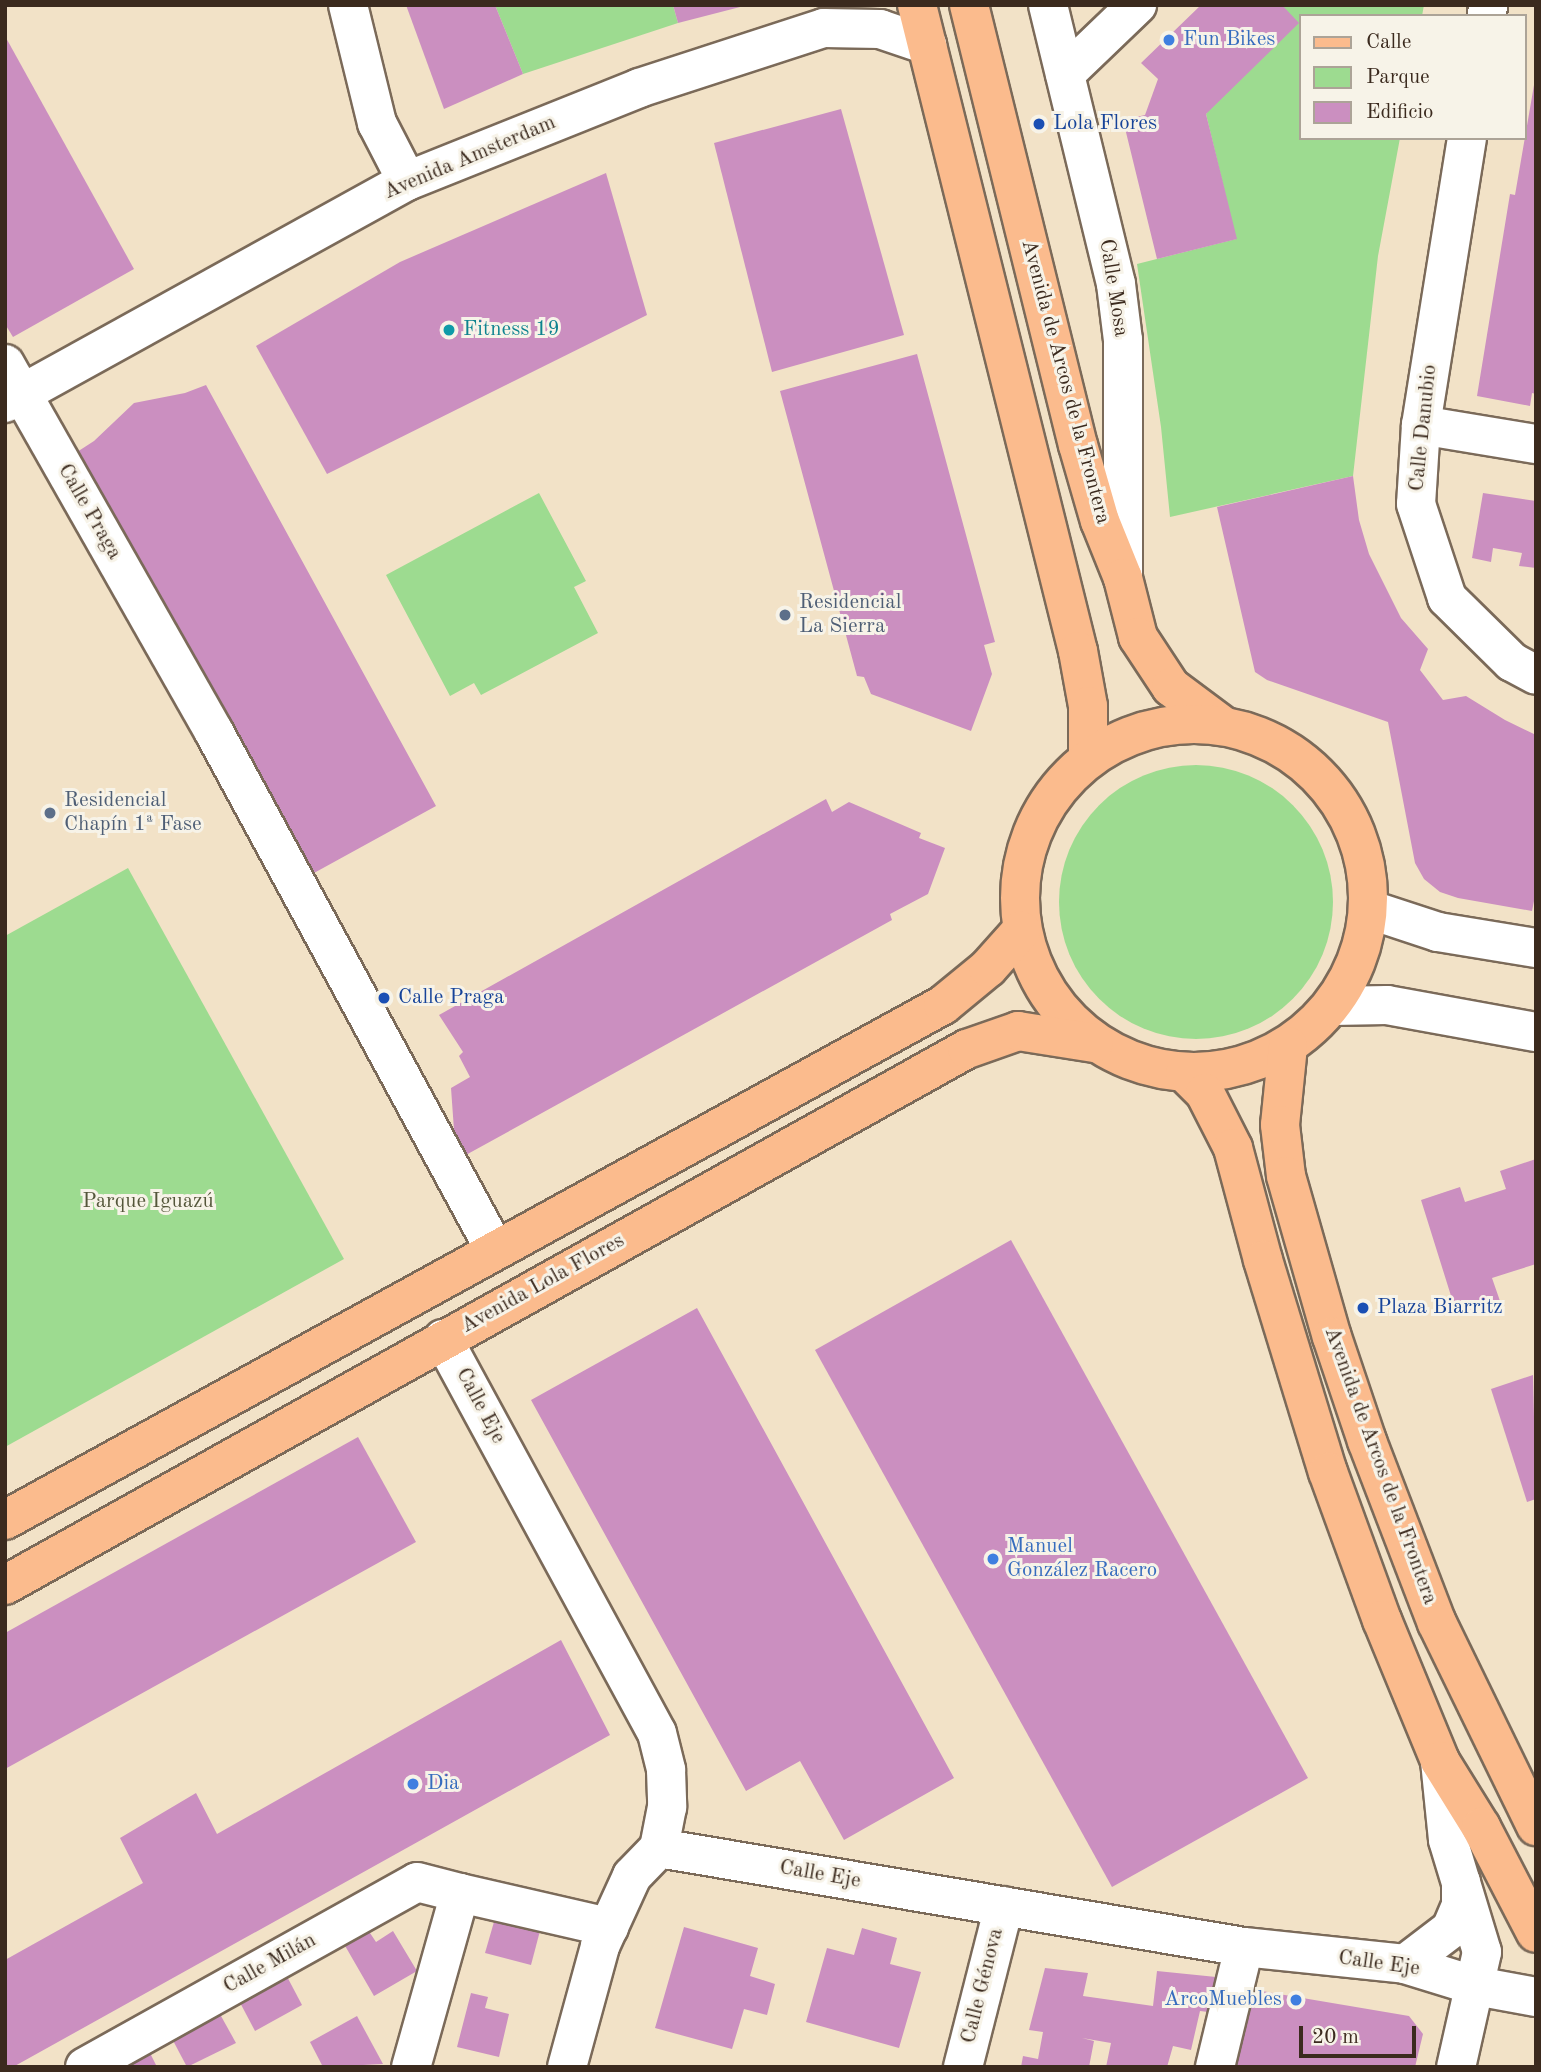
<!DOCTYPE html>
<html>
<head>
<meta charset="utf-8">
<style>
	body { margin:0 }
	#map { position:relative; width:1541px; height:2072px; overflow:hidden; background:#f2e2c7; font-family:"Old Standard TT",serif }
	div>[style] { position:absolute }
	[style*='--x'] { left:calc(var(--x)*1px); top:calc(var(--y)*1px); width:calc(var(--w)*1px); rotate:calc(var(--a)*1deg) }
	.green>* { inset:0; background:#9ddb90 }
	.round { border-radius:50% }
	.building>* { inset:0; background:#cb8fc0 }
	.roads { filter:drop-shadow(2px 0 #7b6a59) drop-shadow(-2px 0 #7b6a59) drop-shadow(0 2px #7b6a59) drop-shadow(0 -2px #7b6a59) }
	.minor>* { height:38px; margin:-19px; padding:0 19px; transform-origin:19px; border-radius:19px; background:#fff }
	.major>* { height:38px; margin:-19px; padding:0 19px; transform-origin:19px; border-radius:19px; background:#fbbb8d }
	.major>.ring { margin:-19px; padding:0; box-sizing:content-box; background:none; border:38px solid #fbbb8d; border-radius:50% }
	.dots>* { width:19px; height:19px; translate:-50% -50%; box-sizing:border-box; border:4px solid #f7f3e8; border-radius:50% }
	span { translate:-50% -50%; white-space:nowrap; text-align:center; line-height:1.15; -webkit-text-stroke:6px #f7f3e8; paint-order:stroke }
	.shop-label { font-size:21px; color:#366cbe }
	.left { translate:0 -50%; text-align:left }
	.right { translate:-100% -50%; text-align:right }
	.transit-label { font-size:21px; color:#164399 }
	.street-label { font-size:21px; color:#3b2a1e }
	.culture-label { font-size:21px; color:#0d838f }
	.service-label { font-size:21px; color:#4e5e75 }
	.park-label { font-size:21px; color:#54563a }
	.frame { position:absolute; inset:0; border:7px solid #3b2a1e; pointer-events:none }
	.legend { position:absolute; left:1299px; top:14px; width:228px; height:126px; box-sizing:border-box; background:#f7f3e8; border:2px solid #aca397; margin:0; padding:9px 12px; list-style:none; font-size:21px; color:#3b2a1e }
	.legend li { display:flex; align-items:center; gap:14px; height:35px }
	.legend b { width:35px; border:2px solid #aca397 }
	.scale { position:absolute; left:1299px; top:2026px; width:117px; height:32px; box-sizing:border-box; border:4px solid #3b2a1e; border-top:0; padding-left:9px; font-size:21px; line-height:24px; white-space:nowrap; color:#3b2a1e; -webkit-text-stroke:5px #f7f3e8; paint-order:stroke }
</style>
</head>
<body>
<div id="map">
	<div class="green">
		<div style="clip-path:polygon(495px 5px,673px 5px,678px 23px,523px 74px)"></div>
		<div style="clip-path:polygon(1282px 5px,1424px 5px,1422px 16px,1301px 16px,1301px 138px,1400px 138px,1378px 256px,1353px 476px,1170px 517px,1161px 427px,1137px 264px,1236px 239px,1206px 114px)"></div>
		<div style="clip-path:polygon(539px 493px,586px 581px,574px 587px,598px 633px,481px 695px,474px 683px,450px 696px,386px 575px)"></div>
		<div class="round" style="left:1059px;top:765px;width:274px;height:274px"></div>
		<div style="clip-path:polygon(128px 868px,344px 1259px,5px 1447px,5px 936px)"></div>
	</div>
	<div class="building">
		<div style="clip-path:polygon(406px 5px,495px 5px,523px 74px,444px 109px)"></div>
		<div style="clip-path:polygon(673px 5px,744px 5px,744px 6px,678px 23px)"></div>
		<div style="clip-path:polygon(1201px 5px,1282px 5px,1299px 23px,1206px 114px,1237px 239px,1157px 259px,1123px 120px,1145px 115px,1158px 79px,1141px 63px)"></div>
		<div style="clip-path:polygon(5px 36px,134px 269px,13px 337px,5px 324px)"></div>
		<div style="clip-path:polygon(1534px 85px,1536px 394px,1532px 393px,1530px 406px,1477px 396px,1510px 194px,1515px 195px)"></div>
		<div style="clip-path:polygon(841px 109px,904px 335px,772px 372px,714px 143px)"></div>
		<div style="clip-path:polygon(606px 173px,647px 315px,327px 474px,256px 346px,400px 262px)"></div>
		<div style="clip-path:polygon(917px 354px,995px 642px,984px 645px,992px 674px,971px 731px,871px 694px,864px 677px,857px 676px,780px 391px)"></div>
		<div style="clip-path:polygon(206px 385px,436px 806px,314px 873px,77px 452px,94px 441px,134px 403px,185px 393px)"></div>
		<div style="clip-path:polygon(1353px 476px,1359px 520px,1369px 554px,1401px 618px,1428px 649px,1420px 670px,1443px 700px,1466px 696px,1505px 720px,1536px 735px,1536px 891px,1532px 911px,1458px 898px,1440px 892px,1424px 879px,1415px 863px,1388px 722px,1267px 680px,1255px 672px,1217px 507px)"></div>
		<div style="clip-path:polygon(1483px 493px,1536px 501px,1536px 568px,1519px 566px,1522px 553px,1493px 548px,1491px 562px,1472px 558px)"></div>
		<div style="clip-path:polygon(826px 799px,832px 812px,849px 802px,921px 833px,919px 838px,945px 848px,928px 894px,890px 914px,892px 920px,464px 1156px,454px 1130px,451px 1088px,470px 1077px,459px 1056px,463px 1052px,439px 1015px)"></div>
		<div style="clip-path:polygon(1536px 1159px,1536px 1264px,1492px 1278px,1500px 1301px,1457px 1315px,1421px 1200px,1460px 1187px,1465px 1202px,1506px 1189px,1500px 1171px)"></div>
		<div style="clip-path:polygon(1011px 1240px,1308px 1778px,1112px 1887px,815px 1350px)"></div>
		<div style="clip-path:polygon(697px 1308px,954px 1778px,844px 1840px,800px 1761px,746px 1791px,531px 1400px)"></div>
		<div style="clip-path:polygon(1533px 1375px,1536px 1499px,1527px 1502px,1491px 1389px)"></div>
		<div style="clip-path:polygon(358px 1437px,416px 1542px,5px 1769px,5px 1633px)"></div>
		<div style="clip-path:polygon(561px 1640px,610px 1735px,13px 2067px,5px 2067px,5px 1960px,143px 1883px,120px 1838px,196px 1793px,217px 1834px)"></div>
		<div style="clip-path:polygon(496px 1915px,541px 1927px,531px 1965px,485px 1953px)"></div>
		<div style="clip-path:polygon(684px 1927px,758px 1948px,750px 1976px,775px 1984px,767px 2015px,744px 2009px,732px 2049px,655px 2028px)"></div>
		<div style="clip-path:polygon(862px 1928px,897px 1938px,890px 1964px,921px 1972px,899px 2048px,806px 2022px,827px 1948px,854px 1955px)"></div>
		<div style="clip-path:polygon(368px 1930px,376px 1942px,393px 1931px,417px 1971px,374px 1996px,344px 1944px)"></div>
		<div style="clip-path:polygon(1045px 1968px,1088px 1973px,1083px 1996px,1153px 2006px,1157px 1971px,1226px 1978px,1216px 2013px,1200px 2011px,1191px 2050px,1173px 2046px,1167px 2067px,1106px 2067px,1111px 2043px,1082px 2038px,1094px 2041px,1089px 2067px,1021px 2067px,1023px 2056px,1038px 2059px,1043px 2032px,1029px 2030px)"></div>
		<div style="clip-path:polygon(283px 1969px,302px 2005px,255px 2031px,236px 1995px)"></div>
		<div style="clip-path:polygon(1250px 1989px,1409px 2016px,1423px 2034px,1415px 2067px,1230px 2067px)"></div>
		<div style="clip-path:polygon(471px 1993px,488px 1997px,485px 2008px,509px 2014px,499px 2057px,457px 2047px)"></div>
		<div style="clip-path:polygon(216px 2007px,236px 2043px,187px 2067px,169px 2033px)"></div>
		<div style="clip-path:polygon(357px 2016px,383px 2064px,323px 2067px,310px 2042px)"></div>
		<div style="clip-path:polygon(146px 2045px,157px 2067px,106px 2067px)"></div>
	</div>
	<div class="roads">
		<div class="minor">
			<div style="--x:348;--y:5;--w:122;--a:76.2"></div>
			<div style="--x:377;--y:123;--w:65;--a:62.7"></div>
			<div style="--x:1048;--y:5;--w:287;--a:76.3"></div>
			<div style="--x:1116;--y:284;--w:56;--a:82.9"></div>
			<div style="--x:1123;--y:340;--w:238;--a:90"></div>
			<div style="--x:1487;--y:16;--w:11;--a:-85"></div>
			<div style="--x:1065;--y:74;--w:100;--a:-43.8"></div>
			<div style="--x:1467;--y:138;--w:291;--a:99.1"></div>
			<div style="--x:1421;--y:425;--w:79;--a:93.6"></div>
			<div style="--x:1416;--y:504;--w:99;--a:71.7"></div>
			<div style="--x:1447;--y:598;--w:91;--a:44.6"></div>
			<div style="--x:1512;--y:662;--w:27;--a:28"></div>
			<div style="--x:5;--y:364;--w:423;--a:60.4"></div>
			<div style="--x:214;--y:732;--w:589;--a:61.52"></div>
			<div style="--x:5;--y:403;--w:459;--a:-28.9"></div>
			<div style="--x:407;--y:181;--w:250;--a:-21.8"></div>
			<div style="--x:639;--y:88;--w:194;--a:-18"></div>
			<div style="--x:824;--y:28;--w:56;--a:1"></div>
			<div style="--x:880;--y:29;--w:50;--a:18.8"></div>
			<div style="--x:1421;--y:425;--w:117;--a:9.4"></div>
			<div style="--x:1368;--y:909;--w:74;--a:18.2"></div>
			<div style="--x:1438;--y:932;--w:99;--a:9.3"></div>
			<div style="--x:1332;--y:1006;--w:55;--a:-1"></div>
			<div style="--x:1387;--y:1005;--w:151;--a:10.3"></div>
			<div style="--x:443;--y:1339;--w:448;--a:61.5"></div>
			<div style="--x:657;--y:1733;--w:38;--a:76"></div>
			<div style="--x:666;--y:1770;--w:37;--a:88"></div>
			<div style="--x:667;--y:1807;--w:42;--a:101"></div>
			<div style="--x:1440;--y:1761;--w:79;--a:84.2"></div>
			<div style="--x:1448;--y:1840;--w:117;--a:73.1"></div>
			<div style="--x:1482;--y:1952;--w:118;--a:102.7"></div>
			<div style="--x:659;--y:1848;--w:593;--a:9.61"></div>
			<div style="--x:1244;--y:1947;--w:162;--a:6"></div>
			<div style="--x:1405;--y:1964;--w:74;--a:17.2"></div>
			<div style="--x:1476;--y:1986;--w:61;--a:10.4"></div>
			<div style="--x:460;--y:1893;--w:153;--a:12.9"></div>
			<div style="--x:1405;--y:1964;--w:58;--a:-37.3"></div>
			<div style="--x:1451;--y:1929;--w:25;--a:-67"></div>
			<div style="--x:1461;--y:1906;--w:24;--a:-90"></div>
			<div style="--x:85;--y:2067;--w:380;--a:-29.1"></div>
			<div style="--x:417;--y:1882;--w:44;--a:14.3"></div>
			<div style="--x:460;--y:1893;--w:181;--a:105.7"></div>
			<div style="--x:567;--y:2067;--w:125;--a:-74.7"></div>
			<div style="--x:600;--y:1946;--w:77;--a:-65.4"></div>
			<div style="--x:632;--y:1876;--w:39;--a:-46"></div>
			<div style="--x:963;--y:2067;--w:166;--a:-75.7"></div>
			<div style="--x:1215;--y:2067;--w:123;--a:-76.4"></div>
		</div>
		<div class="major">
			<div style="--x:917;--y:5;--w:666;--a:76.01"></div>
			<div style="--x:1078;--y:651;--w:56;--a:79.7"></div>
			<div style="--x:1088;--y:706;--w:53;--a:90"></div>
			<div style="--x:969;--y:5;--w:453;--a:76.1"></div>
			<div style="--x:1078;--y:445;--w:79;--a:73.9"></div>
			<div style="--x:1100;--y:521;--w:61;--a:68"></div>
			<div style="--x:1123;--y:578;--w:61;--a:75.7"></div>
			<div style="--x:1138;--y:637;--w:60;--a:56.6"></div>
			<div style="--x:1171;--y:687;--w:64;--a:36.7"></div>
			<div class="ring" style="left:1020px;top:724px;width:310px;height:310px"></div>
			<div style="--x:1288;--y:1046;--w:79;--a:95.8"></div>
			<div style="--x:1280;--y:1125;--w:51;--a:83.3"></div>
			<div style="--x:1286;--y:1176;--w:167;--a:74.1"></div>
			<div style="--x:1332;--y:1337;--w:110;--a:71.4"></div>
			<div style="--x:1367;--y:1441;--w:195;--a:69"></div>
			<div style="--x:1437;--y:1623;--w:226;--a:64"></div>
			<div style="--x:1185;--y:1073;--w:28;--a:45"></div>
			<div style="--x:1205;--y:1093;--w:62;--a:63"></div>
			<div style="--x:1233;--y:1148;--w:116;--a:75"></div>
			<div style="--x:1263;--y:1260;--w:222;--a:73"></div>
			<div style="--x:1328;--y:1472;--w:158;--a:70"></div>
			<div style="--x:1382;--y:1620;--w:152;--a:67.6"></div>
			<div style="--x:1440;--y:1761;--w:78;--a:58.2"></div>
			<div style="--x:1481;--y:1827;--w:119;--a:62.6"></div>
			<div style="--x:5;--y:1520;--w:1070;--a:-28.77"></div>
			<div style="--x:943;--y:1005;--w:58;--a:-39.4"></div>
			<div style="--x:988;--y:968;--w:50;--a:-48.3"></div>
			<div style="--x:5;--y:1585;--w:1101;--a:-29.13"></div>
			<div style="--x:967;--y:1049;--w:54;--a:-19.4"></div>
			<div style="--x:1018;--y:1031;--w:77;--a:9"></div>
		</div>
	</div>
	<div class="dots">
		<div style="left:1169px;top:40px;background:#3f7fe0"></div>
		<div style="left:1039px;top:124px;background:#1a4fb4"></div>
		<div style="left:449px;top:330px;background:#0f9aa8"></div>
		<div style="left:785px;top:615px;background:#5c6f8a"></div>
		<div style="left:50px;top:813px;background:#5c6f8a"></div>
		<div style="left:384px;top:998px;background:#1a4fb4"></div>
		<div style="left:1363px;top:1308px;background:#1a4fb4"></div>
		<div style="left:993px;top:1559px;background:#3f7fe0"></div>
		<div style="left:413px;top:1784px;background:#3f7fe0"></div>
		<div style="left:1296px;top:2000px;background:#3f7fe0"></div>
	</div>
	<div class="shop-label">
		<span class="left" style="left:1183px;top:40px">Fun Bikes</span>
		<span class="left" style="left:1007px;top:1559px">Manuel<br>González Racero</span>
		<span class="left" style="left:427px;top:1784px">Dia</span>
		<span class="right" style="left:1282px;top:2000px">ArcoMuebles</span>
	</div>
	<div class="transit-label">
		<span class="left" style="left:1053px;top:124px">Lola Flores</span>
		<span class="left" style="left:398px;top:998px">Calle Praga</span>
		<span class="left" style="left:1377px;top:1308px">Plaza Biarritz</span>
	</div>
	<div class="street-label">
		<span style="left:470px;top:158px;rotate:-23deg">Avenida Amsterdam</span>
		<span style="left:1113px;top:288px;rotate:81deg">Calle Mosa</span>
		<span style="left:1065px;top:382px;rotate:75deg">Avenida de Arcos de la Frontera</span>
		<span style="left:1424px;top:428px;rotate:-84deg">Calle Danubio</span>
		<span style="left:89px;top:512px;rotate:60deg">Calle Praga</span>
		<span style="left:543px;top:1284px;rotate:-29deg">Avenida Lola Flores</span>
		<span style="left:480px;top:1406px;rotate:62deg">Calle Eje</span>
		<span style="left:1380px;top:1466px;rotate:70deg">Avenida de Arcos de la Frontera</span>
		<span style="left:820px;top:1875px;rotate:10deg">Calle Eje</span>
		<span style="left:270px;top:1964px;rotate:-29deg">Calle Milán</span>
		<span style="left:1379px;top:1964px;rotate:8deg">Calle Eje</span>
		<span style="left:983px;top:1986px;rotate:-76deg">Calle Génova</span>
	</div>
	<div class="culture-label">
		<span class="left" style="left:463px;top:330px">Fitness 19</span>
	</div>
	<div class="service-label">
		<span class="left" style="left:799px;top:615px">Residencial<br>La Sierra</span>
		<span class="left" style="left:64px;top:813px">Residencial<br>Chapín 1ª Fase</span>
	</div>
	<div class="park-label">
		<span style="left:148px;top:1202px">Parque Iguazú</span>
	</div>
	<div class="frame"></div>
	<ul class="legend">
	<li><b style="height:9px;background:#fbbb8d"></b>Calle</li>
	<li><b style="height:19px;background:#9ddb90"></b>Parque</li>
	<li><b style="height:19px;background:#cb8fc0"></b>Edificio</li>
	</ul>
	<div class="scale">20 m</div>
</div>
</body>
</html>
